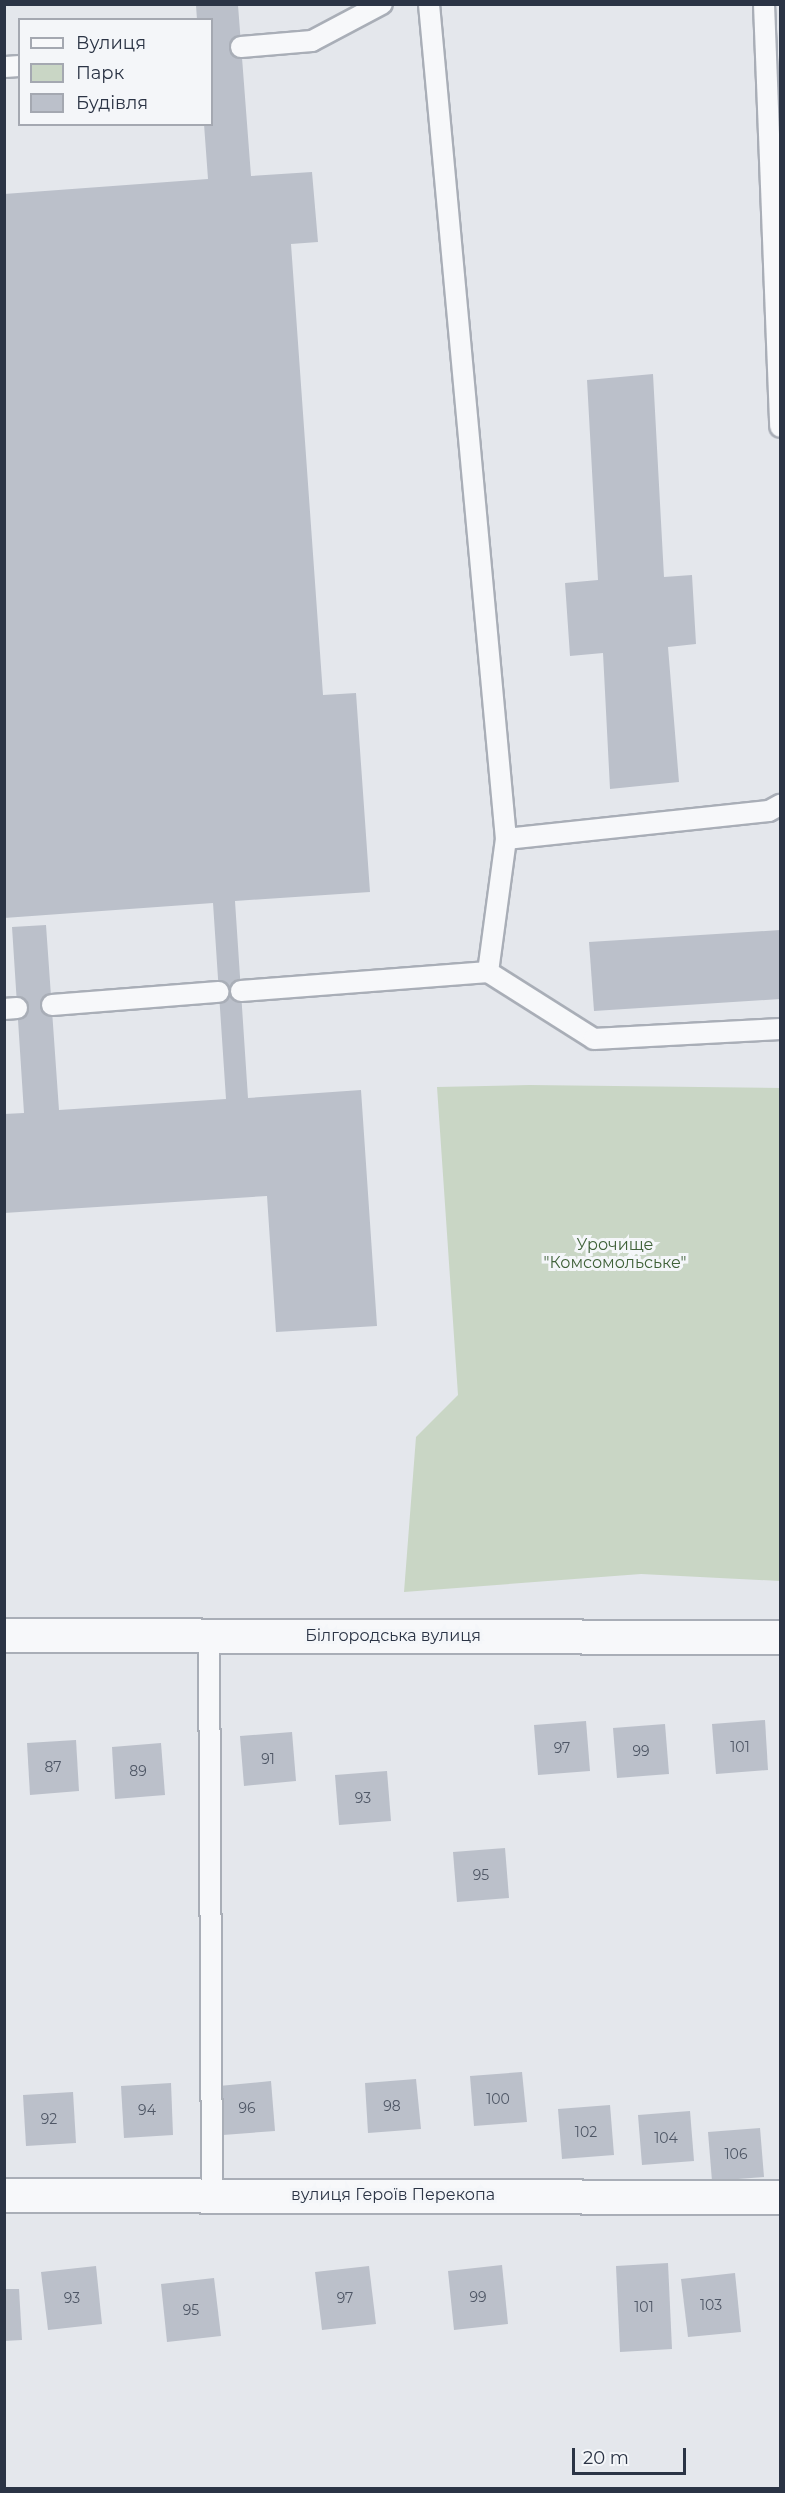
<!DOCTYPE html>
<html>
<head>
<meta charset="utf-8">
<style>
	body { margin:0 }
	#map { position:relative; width:785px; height:2493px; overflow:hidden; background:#e4e7ec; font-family:Montserrat,sans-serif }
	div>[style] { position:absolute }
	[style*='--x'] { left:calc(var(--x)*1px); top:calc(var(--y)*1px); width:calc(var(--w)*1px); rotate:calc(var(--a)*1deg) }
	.green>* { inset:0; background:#c9d6c5 }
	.building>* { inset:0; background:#bbc0ca }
	.roads { filter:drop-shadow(2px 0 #a9aeb7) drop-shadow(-2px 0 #a9aeb7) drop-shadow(0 2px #a9aeb7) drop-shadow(0 -2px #a9aeb7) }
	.service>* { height:20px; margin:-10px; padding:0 10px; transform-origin:10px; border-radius:10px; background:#f7f8fa }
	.minor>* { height:33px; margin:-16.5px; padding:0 16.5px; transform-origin:16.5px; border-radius:16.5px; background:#f7f8fa }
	span { translate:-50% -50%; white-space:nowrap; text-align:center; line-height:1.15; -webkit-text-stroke:6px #f4f6f9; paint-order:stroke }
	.number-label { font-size:14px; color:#4f5766 }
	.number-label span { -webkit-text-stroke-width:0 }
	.park-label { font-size:16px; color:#3f6138 }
	.street-label { font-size:16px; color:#2b3445 }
	.frame { position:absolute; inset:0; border:6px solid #2b3445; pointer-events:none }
	.legend { position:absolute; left:18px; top:18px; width:195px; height:108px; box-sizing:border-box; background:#f4f6f9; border:2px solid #a4a8b1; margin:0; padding:8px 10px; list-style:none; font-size:18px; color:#2b3445 }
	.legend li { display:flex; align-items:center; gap:12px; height:30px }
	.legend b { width:30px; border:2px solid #a4a8b1 }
	.scale { position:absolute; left:572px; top:2448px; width:114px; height:27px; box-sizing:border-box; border:3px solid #2b3445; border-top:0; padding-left:8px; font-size:18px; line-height:21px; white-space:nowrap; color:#2b3445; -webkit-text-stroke:4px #f4f6f9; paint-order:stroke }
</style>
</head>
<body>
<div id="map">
	<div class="green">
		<div style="clip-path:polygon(529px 1085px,780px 1088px,780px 1581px,641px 1574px,404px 1592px,416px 1437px,458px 1395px,437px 1087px)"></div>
	</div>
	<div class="building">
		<div style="clip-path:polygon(196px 5px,238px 5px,251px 176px,312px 172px,318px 242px,291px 244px,323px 695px,356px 693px,370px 892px,235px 901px,248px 1098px,361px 1090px,377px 1326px,276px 1332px,267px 1196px,4px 1213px,4px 1114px,24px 1113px,12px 927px,46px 925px,59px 1110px,226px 1099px,213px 903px,4px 918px,4px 194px,208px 179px,204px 124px,212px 124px,212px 20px,197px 20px)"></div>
		<div style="clip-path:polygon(653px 374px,664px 577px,692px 575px,696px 644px,668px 647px,679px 782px,610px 789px,603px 653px,570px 656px,565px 583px,598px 580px,587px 380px)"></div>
		<div style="clip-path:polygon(780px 930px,780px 999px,594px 1011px,589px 942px)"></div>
		<div style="clip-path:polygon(765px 1720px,768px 1770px,716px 1774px,712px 1724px)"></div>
		<div style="clip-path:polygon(586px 1721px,590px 1771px,538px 1775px,534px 1725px)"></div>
		<div style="clip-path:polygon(665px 1724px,669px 1774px,617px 1778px,613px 1728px)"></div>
		<div style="clip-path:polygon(292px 1732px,296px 1781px,244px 1786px,240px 1736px)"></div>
		<div style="clip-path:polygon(76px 1740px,79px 1791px,30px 1795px,27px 1743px)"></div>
		<div style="clip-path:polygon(161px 1743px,165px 1795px,115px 1799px,112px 1747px)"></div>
		<div style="clip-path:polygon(387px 1771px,391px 1821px,339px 1825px,335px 1775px)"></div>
		<div style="clip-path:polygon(505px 1848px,509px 1898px,457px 1902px,453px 1852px)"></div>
		<div style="clip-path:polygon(522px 2072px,527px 2122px,474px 2126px,470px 2076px)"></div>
		<div style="clip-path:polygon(416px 2079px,421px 2129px,368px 2133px,365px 2083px)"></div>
		<div style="clip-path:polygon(271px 2081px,275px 2131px,223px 2135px,219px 2086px)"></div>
		<div style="clip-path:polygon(171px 2083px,173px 2135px,124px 2138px,121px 2086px)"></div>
		<div style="clip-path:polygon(73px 2092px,76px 2143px,26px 2146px,23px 2095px)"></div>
		<div style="clip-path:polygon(610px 2105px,614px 2155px,562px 2159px,558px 2109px)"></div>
		<div style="clip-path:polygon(690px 2111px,694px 2161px,642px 2165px,638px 2115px)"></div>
		<div style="clip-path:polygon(760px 2128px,764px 2177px,712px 2181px,708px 2132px)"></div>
		<div style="clip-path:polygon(668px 2263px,672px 2349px,620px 2352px,616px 2266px)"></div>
		<div style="clip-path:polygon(502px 2265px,508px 2324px,454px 2330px,448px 2271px)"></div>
		<div style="clip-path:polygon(96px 2266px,102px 2324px,48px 2330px,41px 2272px)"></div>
		<div style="clip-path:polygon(369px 2266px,376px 2324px,322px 2330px,315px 2272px)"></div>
		<div style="clip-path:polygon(735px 2273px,741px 2332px,688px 2337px,681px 2279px)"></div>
		<div style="clip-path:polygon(214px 2278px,221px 2336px,167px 2342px,161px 2284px)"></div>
		<div style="clip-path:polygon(4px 2289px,19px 2289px,22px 2340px,4px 2341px)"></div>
	</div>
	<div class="roads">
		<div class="service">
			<div style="--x:764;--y:4;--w:423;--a:87.8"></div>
			<div style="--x:241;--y:47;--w:71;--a:-4.8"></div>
			<div style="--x:312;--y:41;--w:79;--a:-27.9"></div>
			<div style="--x:4;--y:67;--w:16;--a:-4"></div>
			<div style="--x:506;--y:839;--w:264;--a:-6.1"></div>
			<div style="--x:769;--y:811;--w:13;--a:-29"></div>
			<div style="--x:488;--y:972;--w:125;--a:32.3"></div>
			<div style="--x:594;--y:1039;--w:186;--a:-3.1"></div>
			<div style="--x:241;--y:991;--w:248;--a:-4.4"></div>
			<div style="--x:488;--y:972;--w:134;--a:-82.3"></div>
			<div style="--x:506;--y:839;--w:839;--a:-95.27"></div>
			<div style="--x:52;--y:1005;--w:167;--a:-4.5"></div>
			<div style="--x:4;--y:1009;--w:13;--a:-4"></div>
			<div style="--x:209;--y:1635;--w:560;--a:89.69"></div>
		</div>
		<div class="minor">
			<div style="--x:4;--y:1635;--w:776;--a:0.15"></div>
			<div style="--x:4;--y:2195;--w:776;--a:0.15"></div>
		</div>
	</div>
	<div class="number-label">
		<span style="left:740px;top:1747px">101</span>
		<span style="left:562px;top:1748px">97</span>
		<span style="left:641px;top:1751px">99</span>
		<span style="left:268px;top:1759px">91</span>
		<span style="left:53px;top:1767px">87</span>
		<span style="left:138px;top:1771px">89</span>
		<span style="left:363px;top:1798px">93</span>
		<span style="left:481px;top:1875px">95</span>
		<span style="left:498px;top:2099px">100</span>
		<span style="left:392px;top:2106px">98</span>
		<span style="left:247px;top:2108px">96</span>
		<span style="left:147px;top:2110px">94</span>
		<span style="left:49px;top:2119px">92</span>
		<span style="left:586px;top:2132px">102</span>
		<span style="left:666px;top:2138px">104</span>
		<span style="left:736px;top:2154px">106</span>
		<span style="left:478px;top:2297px">99</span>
		<span style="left:72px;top:2298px">93</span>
		<span style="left:345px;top:2298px">97</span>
		<span style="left:711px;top:2305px">103</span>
		<span style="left:644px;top:2307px">101</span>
		<span style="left:191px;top:2310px">95</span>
	</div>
	<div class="park-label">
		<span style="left:615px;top:1254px">Урочище<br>"Комсомольське"</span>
	</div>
	<div class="street-label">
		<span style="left:393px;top:1636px">Білгородська вулиця</span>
		<span style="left:393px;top:2195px">вулиця Героїв Перекопа</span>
	</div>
	<div class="frame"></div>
	<ul class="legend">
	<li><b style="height:8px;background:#f7f8fa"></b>Вулиця</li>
	<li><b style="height:16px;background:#c9d6c5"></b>Парк</li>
	<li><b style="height:16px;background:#bbc0ca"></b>Будівля</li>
	</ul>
	<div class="scale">20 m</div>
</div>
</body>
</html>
